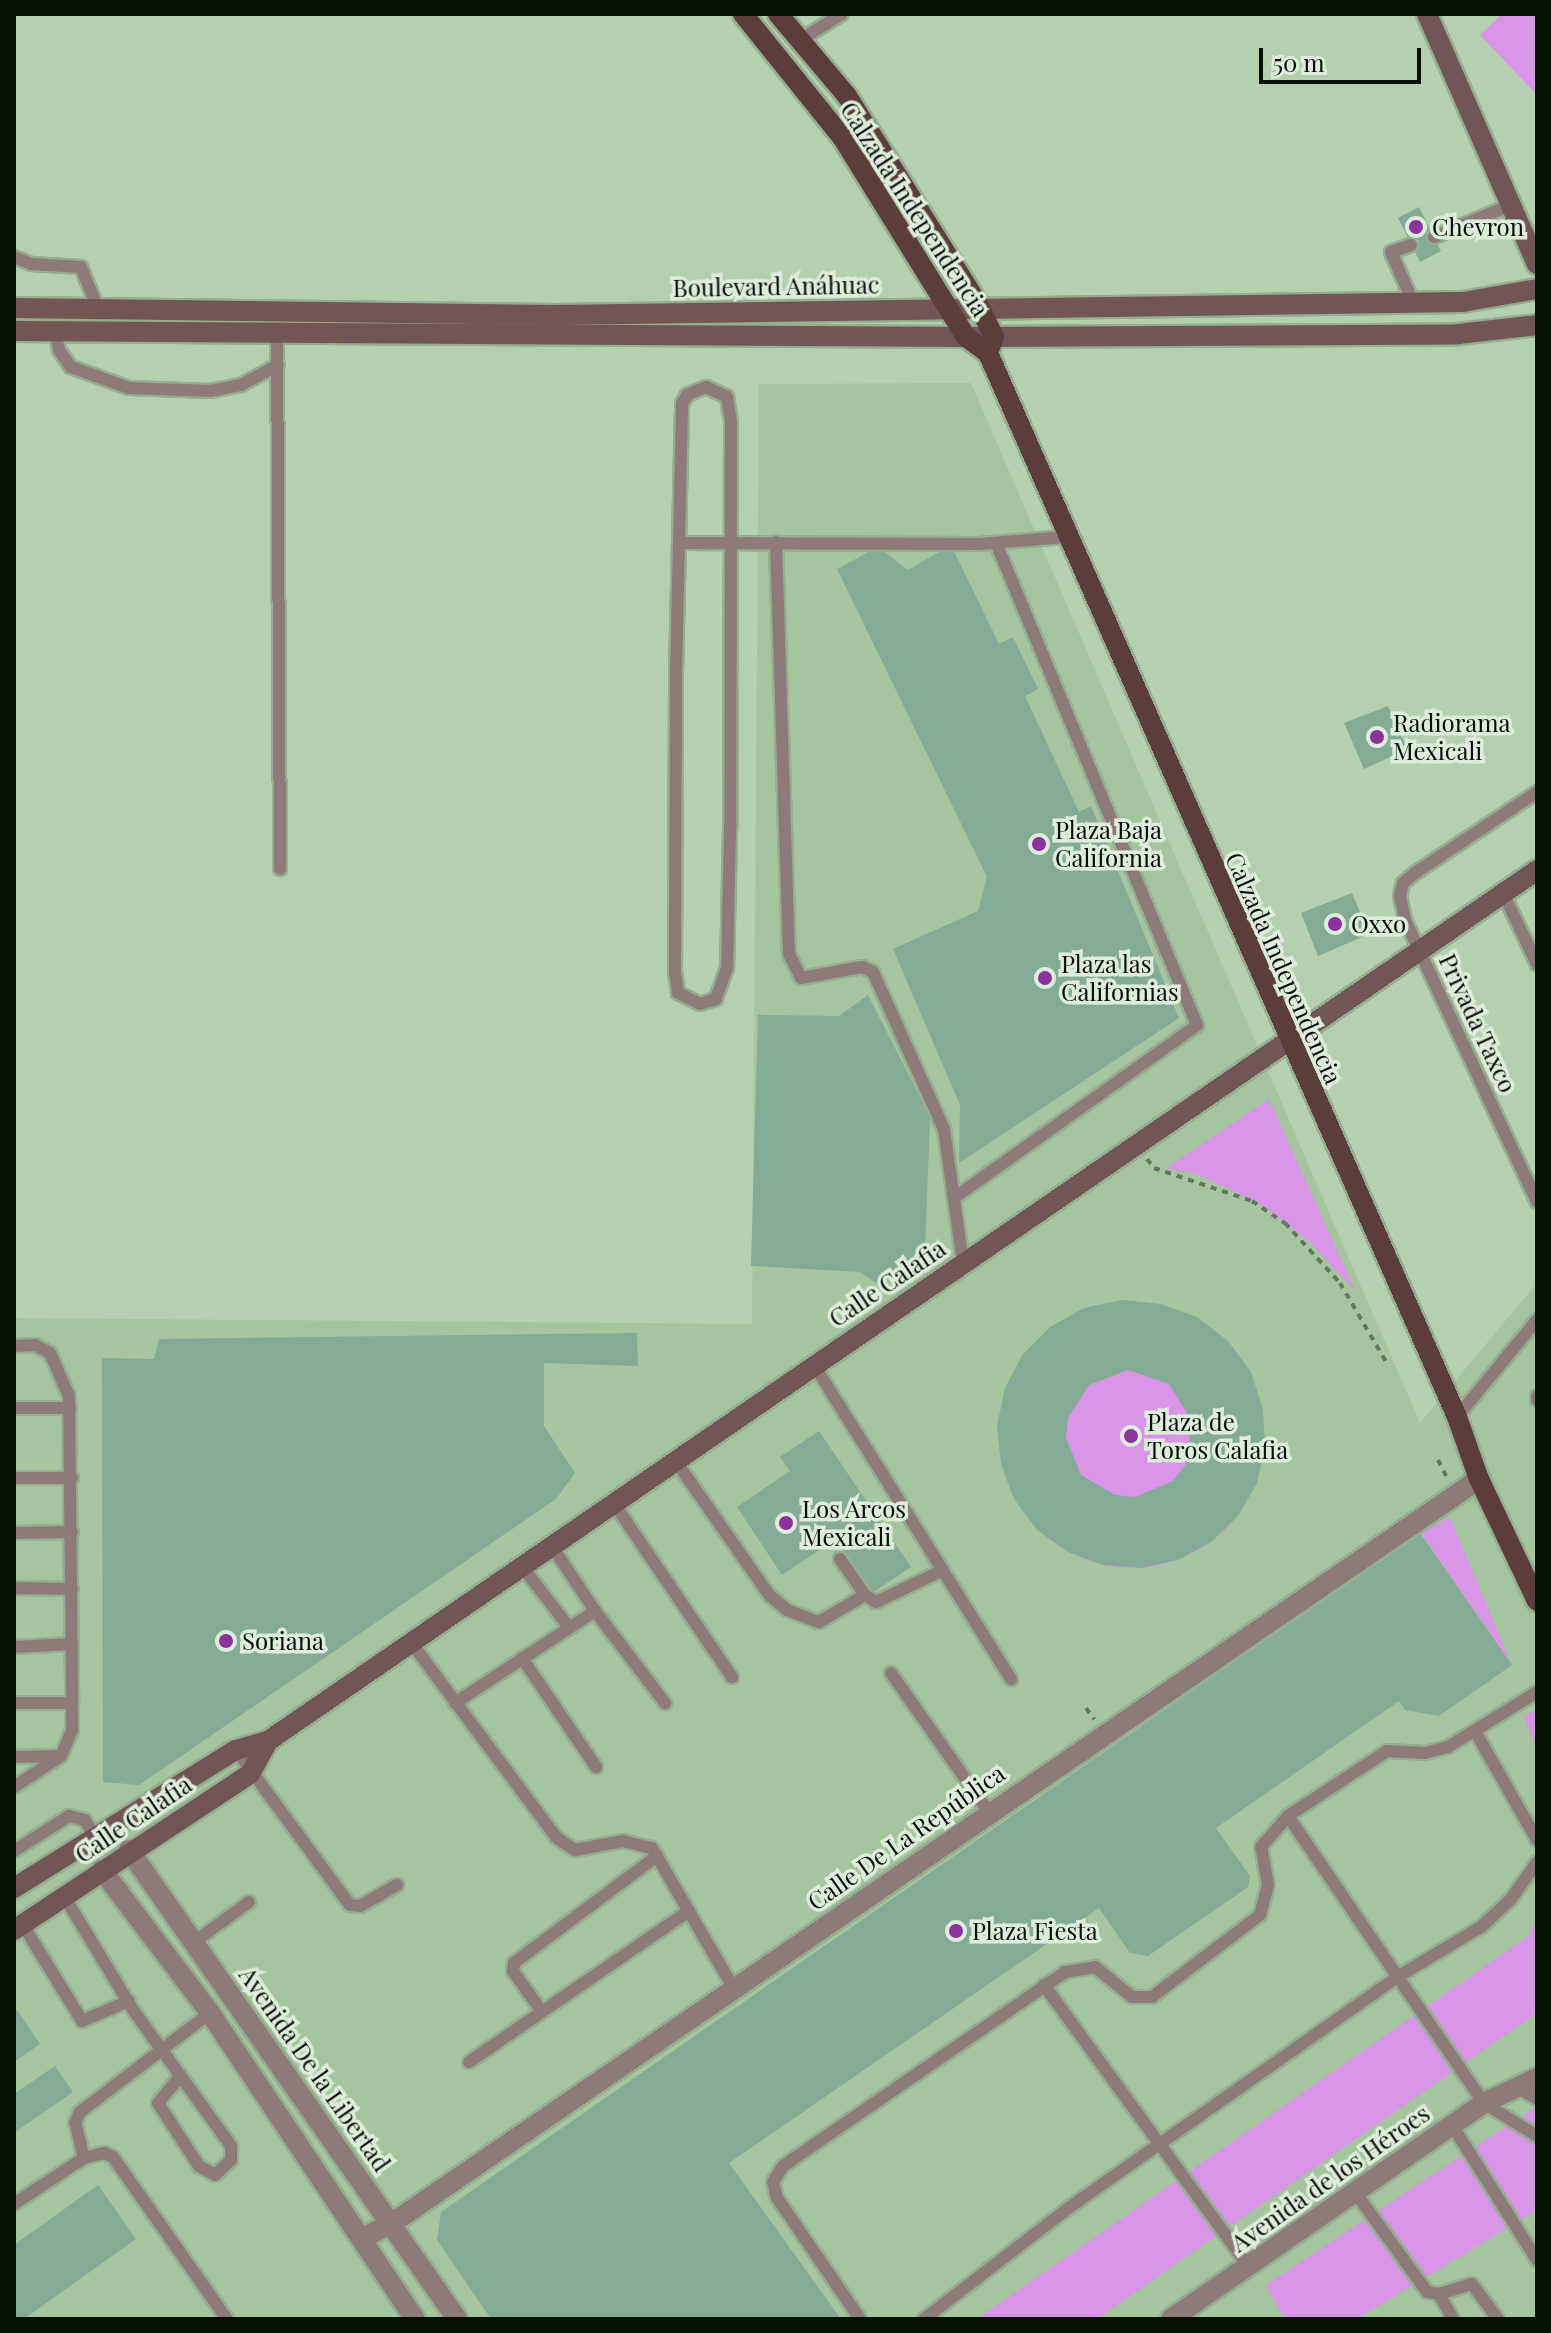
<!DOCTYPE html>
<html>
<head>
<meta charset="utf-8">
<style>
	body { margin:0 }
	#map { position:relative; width:1551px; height:2333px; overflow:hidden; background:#b4d0af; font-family:"Playfair Display",serif }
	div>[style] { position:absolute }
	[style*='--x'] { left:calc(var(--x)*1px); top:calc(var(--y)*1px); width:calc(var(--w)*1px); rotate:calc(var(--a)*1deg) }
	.built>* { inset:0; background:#a5c59e }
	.green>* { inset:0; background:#d894e7 }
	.round { border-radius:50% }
	.building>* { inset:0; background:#83ab95 }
	.path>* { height:4px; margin-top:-2px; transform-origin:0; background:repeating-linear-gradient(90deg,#647761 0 6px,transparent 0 12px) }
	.roads { filter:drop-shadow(2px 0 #95ad90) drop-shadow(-2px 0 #95ad90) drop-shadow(0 2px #95ad90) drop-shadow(0 -2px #95ad90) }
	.lane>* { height:12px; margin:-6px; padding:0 6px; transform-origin:6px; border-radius:6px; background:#8e7a79 }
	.street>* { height:20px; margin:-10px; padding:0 10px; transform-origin:10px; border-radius:10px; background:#8e7a79 }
	.secondary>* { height:20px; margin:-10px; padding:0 10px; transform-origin:10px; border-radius:10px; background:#715655 }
	.primary>* { height:20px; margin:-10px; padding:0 10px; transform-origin:10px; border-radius:10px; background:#5d3c3c }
	.dots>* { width:22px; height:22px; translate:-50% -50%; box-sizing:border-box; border:4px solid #deecdb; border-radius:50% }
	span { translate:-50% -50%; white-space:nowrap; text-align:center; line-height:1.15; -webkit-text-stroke:7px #deecdb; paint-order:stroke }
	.street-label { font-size:24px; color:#071005 }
	.poi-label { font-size:24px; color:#071005 }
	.left { translate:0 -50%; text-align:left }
	.frame { position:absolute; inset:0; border:16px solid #071005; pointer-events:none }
	.scale { position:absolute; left:1259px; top:48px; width:162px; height:36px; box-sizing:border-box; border:4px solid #071005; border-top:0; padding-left:10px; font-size:24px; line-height:28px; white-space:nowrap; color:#071005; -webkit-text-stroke:6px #deecdb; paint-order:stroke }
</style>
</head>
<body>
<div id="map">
	<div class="built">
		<div style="clip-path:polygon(971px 383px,1420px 1423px,1537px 1283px,1537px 2319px,14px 2319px,14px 1318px,752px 1324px,759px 384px)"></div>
	</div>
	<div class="green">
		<div style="clip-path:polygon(1502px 14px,1537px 14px,1537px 95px,1480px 35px)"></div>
		<div style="clip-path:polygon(1269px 1099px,1356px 1292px,1311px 1243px,1261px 1204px,1194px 1173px,1165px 1169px)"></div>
		<div class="round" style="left:1000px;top:1304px;width:264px;height:264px"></div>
		<div style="clip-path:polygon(1450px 1517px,1512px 1665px,1421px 1533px)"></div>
		<div style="clip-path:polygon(1537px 1708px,1537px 1748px,1524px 1717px)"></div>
		<div style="clip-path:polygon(1537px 1915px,1537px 2013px,1097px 2319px,977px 2319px,1530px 1935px)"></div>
		<div style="clip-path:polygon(1537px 2106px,1537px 2210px,1357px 2319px,1285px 2319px,1266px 2285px)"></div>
	</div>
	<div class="building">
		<div style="clip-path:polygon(1419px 207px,1441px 251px,1420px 262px,1398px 218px)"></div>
		<div style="clip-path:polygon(951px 545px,999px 644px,1013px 637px,1038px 689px,1025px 696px,1079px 812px,1091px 806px,1179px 1018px,959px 1163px,960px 1105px,893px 949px,978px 911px,987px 877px,837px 569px,878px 547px,908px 570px)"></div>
		<div style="clip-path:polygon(1388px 706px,1407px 749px,1364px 769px,1344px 723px)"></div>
		<div style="clip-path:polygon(1352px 893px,1369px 934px,1318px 956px,1301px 913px)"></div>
		<div style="clip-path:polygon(868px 995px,930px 1117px,925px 1251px,876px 1283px,860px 1272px,751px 1266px,758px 1015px,839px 1016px)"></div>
		<div style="clip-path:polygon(evenodd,1122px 1300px,1161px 1304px,1197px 1317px,1228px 1341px,1251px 1372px,1263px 1409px,1265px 1446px,1257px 1483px,1238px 1516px,1211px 1542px,1178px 1560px,1141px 1568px,1103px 1565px,1068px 1552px,1037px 1530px,1014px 1499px,1001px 1464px,997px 1426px,1005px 1388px,1023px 1354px,1050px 1327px,1084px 1308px,1122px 1300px,1128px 1370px,1169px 1384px,1192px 1421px,1186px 1464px,1173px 1481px,1135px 1497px,1115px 1495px,1081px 1475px,1066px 1438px,1068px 1418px,1089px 1385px,1128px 1370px)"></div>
		<div style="clip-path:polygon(637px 1333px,638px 1366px,544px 1363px,544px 1426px,575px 1473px,556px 1499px,139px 1785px,103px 1782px,102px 1358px,154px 1359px,159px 1339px)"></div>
		<div style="clip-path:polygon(819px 1431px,911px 1567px,872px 1593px,836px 1539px,782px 1575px,737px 1507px,790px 1471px,780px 1457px)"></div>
		<div style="clip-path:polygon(1420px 1533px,1512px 1665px,1439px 1716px,1405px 1710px,1399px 1701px,1216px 1828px,1250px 1876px,1248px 1887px,1148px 1956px,1130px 1953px,1099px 1908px,729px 2163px,841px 2319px,491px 2319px,437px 2240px,441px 2212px)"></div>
		<div style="clip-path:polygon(17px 2010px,40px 2044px,14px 2062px,14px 2012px)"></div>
		<div style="clip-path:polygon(55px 2066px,73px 2092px,14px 2133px,14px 2094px)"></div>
		<div style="clip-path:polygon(98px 2185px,136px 2239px,24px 2319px,14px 2319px,14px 2245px)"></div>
	</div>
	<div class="path">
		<div style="--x:1147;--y:1159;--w:11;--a:52"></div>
		<div style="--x:1154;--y:1168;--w:103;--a:18.6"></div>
		<div style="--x:1252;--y:1201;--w:40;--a:34"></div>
		<div style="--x:1285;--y:1223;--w:81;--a:47.5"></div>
		<div style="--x:1340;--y:1283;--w:95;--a:59.7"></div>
		<div style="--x:1438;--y:1460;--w:18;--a:63"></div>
		<div style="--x:1086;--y:1708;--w:14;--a:54"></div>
	</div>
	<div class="roads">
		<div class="lane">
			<div style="--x:800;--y:40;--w:49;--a:-31.8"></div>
			<div style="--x:1434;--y:237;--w:83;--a:-22.6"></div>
			<div style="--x:1411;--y:245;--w:21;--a:161"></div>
			<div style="--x:1391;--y:252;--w:55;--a:66.3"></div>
			<div style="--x:14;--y:257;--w:18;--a:22"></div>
			<div style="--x:31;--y:264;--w:50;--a:3.4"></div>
			<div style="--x:81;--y:267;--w:48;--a:67.8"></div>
			<div style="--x:55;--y:330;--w:20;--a:79"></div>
			<div style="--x:59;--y:350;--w:21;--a:55"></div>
			<div style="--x:71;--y:367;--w:62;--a:19.9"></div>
			<div style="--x:129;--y:388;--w:81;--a:2.1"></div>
			<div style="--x:210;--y:391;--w:32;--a:-11"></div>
			<div style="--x:241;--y:385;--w:42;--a:-28.4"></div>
			<div style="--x:277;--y:330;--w:539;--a:89.68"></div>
			<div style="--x:706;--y:387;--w:23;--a:25"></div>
			<div style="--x:727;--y:397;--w:26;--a:81"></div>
			<div style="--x:731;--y:423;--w:407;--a:90.1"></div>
			<div style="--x:730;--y:830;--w:138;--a:91.2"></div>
			<div style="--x:727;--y:968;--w:33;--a:110"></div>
			<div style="--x:716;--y:999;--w:17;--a:163"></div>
			<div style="--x:700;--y:1004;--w:25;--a:-153"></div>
			<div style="--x:678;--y:993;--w:21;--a:-98"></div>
			<div style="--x:675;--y:972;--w:299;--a:-89.8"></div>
			<div style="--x:676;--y:673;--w:269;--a:-88.7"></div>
			<div style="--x:682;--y:404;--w:10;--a:-61"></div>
			<div style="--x:687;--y:395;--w:21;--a:-23"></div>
			<div style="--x:776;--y:542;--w:412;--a:88.2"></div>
			<div style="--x:789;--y:954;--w:27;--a:63"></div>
			<div style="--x:801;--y:978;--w:62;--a:-10.2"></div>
			<div style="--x:862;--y:967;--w:12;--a:24"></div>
			<div style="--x:873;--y:972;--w:172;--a:65.7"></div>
			<div style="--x:944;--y:1129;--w:135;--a:81.9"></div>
			<div style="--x:680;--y:543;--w:299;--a:0.2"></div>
			<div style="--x:979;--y:544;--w:87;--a:-4.6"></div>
			<div style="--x:1537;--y:792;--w:146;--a:146.4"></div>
			<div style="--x:1415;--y:873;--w:16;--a:140"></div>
			<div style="--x:1403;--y:883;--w:13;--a:103"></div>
			<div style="--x:1400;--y:896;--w:25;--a:78"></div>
			<div style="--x:1405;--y:920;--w:311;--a:64.9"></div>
			<div style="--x:1503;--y:893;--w:79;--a:64.4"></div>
			<div style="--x:954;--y:1198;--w:298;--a:-35.4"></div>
			<div style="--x:1197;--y:1025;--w:522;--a:-112.64"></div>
			<div style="--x:14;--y:1346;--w:21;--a:-3"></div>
			<div style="--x:35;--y:1345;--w:17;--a:28"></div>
			<div style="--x:50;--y:1353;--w:47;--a:66.2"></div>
			<div style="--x:69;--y:1396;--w:307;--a:89.4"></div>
			<div style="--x:72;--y:1703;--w:27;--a:90"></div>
			<div style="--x:72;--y:1730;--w:28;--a:113"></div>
			<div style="--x:61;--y:1756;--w:56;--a:146.6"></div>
			<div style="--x:814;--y:1365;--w:371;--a:57.9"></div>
			<div style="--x:1537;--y:1396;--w:4;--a:90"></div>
			<div style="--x:14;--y:1408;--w:56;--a:0"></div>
			<div style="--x:1457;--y:1417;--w:126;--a:-50.5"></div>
			<div style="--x:675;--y:1460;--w:166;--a:55.1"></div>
			<div style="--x:770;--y:1596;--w:22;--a:39"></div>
			<div style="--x:787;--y:1610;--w:34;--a:21"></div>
			<div style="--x:819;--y:1622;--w:53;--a:-30.4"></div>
			<div style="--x:14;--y:1478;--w:58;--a:0"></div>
			<div style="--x:613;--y:1502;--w:212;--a:55.8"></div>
			<div style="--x:14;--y:1533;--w:58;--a:-1"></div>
			<div style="--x:840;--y:1559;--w:44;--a:55.2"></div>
			<div style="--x:865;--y:1595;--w:13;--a:32"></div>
			<div style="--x:876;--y:1602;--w:74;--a:-25.5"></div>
			<div style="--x:521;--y:1565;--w:77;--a:52.4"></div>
			<div style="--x:14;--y:1588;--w:58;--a:1"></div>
			<div style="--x:595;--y:1611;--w:116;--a:52.7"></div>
			<div style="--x:410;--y:1641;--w:246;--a:53.3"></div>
			<div style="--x:557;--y:1838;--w:22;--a:34"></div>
			<div style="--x:575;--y:1850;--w:49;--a:-10.6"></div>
			<div style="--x:623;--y:1841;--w:30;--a:14"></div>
			<div style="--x:652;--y:1848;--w:163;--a:59.8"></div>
			<div style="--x:14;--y:1647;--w:58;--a:-3"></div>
			<div style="--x:522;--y:1658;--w:132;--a:55.8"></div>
			<div style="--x:891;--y:1673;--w:169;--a:54.9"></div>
			<div style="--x:14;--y:1703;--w:58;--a:0"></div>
			<div style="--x:455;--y:1703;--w:168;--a:-33.3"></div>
			<div style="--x:595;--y:1611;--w:79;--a:-123.7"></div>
			<div style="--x:1476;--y:1733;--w:123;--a:60.3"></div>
			<div style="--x:236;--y:1750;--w:192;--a:53.7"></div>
			<div style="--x:350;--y:1905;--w:10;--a:6"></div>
			<div style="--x:360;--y:1906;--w:43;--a:-29.6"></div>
			<div style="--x:14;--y:1757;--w:45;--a:-1.3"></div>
			<div style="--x:1288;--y:1816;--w:348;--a:55.7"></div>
			<div style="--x:1484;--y:2103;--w:62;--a:31.9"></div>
			<div style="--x:14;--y:1851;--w:65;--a:-32.5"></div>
			<div style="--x:69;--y:1816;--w:16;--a:14"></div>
			<div style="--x:85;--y:1820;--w:21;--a:61"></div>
			<div style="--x:64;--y:1896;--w:133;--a:58.8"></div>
			<div style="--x:133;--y:2010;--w:168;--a:54.2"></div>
			<div style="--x:231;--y:2146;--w:14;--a:90"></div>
			<div style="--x:231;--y:2160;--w:22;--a:137"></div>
			<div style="--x:215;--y:2175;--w:18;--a:-151"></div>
			<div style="--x:199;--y:2166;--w:75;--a:-123.1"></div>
			<div style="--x:158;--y:2103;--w:34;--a:-50"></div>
			<div style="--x:23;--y:1925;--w:113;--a:58.4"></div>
			<div style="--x:82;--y:2021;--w:51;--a:-23.1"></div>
			<div style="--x:194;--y:1942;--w:68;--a:-36"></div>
			<div style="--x:1044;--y:1985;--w:347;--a:54"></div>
			<div style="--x:542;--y:2012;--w:50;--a:-125.3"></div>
			<div style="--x:513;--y:1971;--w:8;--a:-83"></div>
			<div style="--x:514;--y:1963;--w:179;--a:-36.8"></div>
			<div style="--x:469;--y:2062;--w:267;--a:-34.5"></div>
			<div style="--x:1517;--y:2087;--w:23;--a:31"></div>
			<div style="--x:1452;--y:2125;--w:160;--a:57.8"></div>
			<div style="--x:84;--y:2158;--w:36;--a:-104"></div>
			<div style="--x:75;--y:2123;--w:12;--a:-66"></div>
			<div style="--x:80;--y:2112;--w:163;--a:-37.3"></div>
			<div style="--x:1355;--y:2192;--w:123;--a:54.2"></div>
			<div style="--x:1427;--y:2292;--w:12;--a:9"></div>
			<div style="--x:1439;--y:2294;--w:34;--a:-17"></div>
			<div style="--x:1472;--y:2284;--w:44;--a:53.4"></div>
			<div style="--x:14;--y:2204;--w:84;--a:-33.3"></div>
			<div style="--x:84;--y:2158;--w:21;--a:-14"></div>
			<div style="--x:104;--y:2153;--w:10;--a:24"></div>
			<div style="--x:113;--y:2157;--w:198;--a:54.9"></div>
			<div style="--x:1439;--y:2294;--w:29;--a:61"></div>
			<div style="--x:860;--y:2319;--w:147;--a:-124.4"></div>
			<div style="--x:777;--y:2198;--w:16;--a:-104"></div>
			<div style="--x:773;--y:2182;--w:19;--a:-58"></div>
			<div style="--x:783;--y:2166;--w:342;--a:-34.5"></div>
			<div style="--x:1065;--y:1972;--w:30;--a:-9"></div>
			<div style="--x:1095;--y:1967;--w:48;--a:39"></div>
			<div style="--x:1132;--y:1997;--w:20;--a:0"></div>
			<div style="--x:1152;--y:1997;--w:136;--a:-37.2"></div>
			<div style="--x:1260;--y:1915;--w:31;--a:-75"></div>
			<div style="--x:1268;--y:1885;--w:39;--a:-100"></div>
			<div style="--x:1261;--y:1847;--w:41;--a:-48.9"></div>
			<div style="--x:1288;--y:1816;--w:118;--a:-33.3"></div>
			<div style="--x:1387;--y:1751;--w:38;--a:3"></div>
			<div style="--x:1425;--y:1753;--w:24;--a:-15"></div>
			<div style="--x:1448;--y:1747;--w:105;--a:-31.7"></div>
			<div style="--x:924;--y:2319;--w:184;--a:-37.5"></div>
			<div style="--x:1070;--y:2207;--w:402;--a:-35.1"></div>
			<div style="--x:1399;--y:1976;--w:96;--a:-30.9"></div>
			<div style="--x:1481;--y:1927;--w:41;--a:-43"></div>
			<div style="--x:1511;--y:1899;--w:45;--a:-54.9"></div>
		</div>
		<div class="street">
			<div style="--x:129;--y:1850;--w:572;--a:55.03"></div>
			<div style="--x:102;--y:1870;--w:179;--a:52.9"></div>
			<div style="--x:210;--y:2013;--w:368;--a:56.2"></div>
			<div style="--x:363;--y:2238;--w:31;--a:-27"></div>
			<div style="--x:391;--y:2224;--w:1319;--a:-34.4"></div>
			<div style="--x:1171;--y:2319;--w:380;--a:-34.6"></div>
			<div style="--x:1484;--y:2103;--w:59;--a:-25.3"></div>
		</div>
		<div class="secondary">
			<div style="--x:1427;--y:14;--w:273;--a:66.3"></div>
			<div style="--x:14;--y:308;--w:541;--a:0.74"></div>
			<div style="--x:555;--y:315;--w:908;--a:-0.82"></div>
			<div style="--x:1463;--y:302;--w:75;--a:-10"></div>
			<div style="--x:14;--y:331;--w:952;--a:0.36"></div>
			<div style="--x:966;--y:337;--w:492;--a:-0.3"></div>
			<div style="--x:1458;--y:334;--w:80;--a:-6.5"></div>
			<div style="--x:14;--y:1888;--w:261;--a:-31.9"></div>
			<div style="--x:236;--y:1750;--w:33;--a:-16"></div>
			<div style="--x:268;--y:1741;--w:1539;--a:-34.46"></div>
			<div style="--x:14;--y:1930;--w:283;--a:-33.5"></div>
			<div style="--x:250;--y:1774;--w:38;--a:-61"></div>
		</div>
		<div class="primary">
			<div style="--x:743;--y:14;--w:158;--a:51.2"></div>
			<div style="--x:842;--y:137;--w:235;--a:58.2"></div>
			<div style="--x:966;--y:337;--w:27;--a:36"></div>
			<div style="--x:988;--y:353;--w:1163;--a:66.21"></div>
			<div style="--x:1457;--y:1417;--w:66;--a:70.5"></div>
			<div style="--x:1479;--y:1479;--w:135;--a:64.6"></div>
			<div style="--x:778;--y:14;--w:107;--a:49.9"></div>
			<div style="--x:847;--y:96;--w:248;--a:57.8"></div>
			<div style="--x:979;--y:306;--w:34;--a:64"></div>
			<div style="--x:994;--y:337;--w:17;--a:111"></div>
		</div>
	</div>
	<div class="dots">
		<div style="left:1416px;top:227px;background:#8b329d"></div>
		<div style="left:1377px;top:737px;background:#8b329d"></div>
		<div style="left:1039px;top:844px;background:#8b329d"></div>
		<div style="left:1335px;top:924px;background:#8b329d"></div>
		<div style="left:1045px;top:978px;background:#8b329d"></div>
		<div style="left:1131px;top:1436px;background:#8b329d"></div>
		<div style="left:786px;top:1523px;background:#8b329d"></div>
		<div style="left:226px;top:1641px;background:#8b329d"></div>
		<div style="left:956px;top:1931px;background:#8b329d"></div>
	</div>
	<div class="street-label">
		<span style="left:915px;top:209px;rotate:57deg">Calzada Independencia</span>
		<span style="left:776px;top:286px;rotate:-1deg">Boulevard Anáhuac</span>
		<span style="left:1284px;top:968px;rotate:66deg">Calzada Independencia</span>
		<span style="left:1478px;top:1023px;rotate:65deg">Privada Taxco</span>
		<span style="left:887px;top:1283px;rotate:-34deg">Calle Calafia</span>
		<span style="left:133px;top:1819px;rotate:-34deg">Calle Calafia</span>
		<span style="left:906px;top:1837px;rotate:-35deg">Calle De La República</span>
		<span style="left:315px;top:2069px;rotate:55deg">Avenida De la Libertad</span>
		<span style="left:1330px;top:2178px;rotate:-35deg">Avenida de los Héroes</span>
	</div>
	<div class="poi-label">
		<span class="left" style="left:1432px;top:227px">Chevron</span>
		<span class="left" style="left:1393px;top:737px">Radiorama<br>Mexicali</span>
		<span class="left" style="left:1055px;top:844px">Plaza Baja<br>California</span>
		<span class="left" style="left:1351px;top:924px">Oxxo</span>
		<span class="left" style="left:1061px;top:978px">Plaza las<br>Californias</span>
		<span class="left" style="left:1147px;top:1436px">Plaza de<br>Toros Calafia</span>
		<span class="left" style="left:802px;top:1523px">Los Arcos<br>Mexicali</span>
		<span class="left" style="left:242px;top:1641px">Soriana</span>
		<span class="left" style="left:972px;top:1931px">Plaza Fiesta</span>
	</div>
	<div class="frame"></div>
	<div class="scale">50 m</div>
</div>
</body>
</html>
